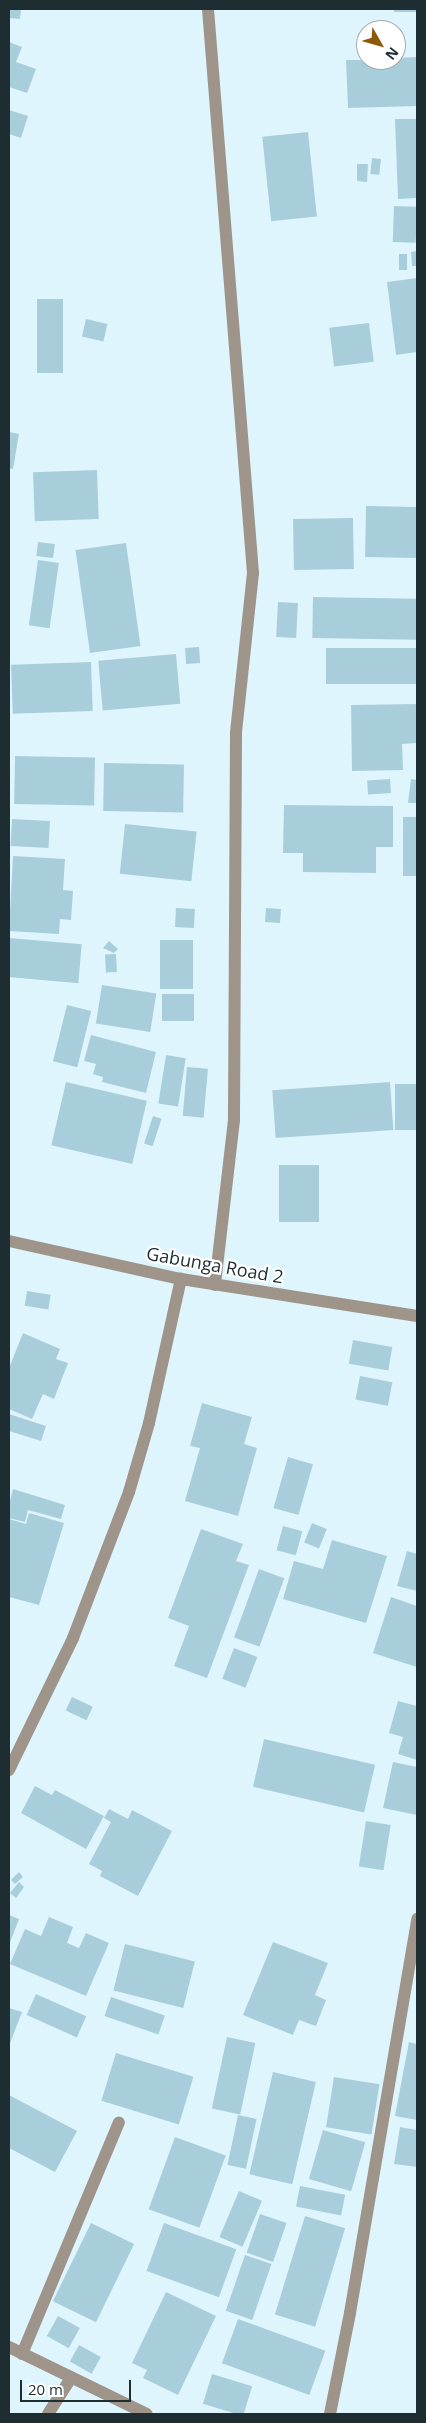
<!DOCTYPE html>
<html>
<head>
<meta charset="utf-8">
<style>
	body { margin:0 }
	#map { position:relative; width:426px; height:2423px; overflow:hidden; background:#dff5fd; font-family:"Open Sans",sans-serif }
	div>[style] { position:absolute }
	.building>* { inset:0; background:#a9cedb; transform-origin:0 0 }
	.minor>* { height:12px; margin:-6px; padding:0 6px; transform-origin:6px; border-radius:6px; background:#9e9489 }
	.tertiary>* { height:12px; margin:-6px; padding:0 6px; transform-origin:6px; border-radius:6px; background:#9e9489 }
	span { translate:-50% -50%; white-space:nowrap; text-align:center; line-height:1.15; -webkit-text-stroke:4.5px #fff; paint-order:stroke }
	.street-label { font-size:18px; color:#1e2d32 }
	.frame { position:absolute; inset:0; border:10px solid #1e2d32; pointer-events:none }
	.north { position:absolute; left:356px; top:20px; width:50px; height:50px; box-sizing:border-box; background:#fff; border:1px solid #a5abad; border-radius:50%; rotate:128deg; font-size:14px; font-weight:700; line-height:20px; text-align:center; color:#1e2d32 }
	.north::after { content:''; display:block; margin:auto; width:18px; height:22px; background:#8e590a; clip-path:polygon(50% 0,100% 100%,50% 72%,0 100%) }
	.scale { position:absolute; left:20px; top:2380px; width:111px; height:22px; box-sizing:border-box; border:2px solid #1e2d32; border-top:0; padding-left:6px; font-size:15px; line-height:18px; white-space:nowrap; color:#1e2d32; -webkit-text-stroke:4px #fff; paint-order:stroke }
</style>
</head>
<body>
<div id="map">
	<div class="building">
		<i style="clip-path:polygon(9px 9px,21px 9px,20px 19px,9px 18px)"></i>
		<i style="left:394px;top:9px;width:23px;height:3px"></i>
		<i style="clip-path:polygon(9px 42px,22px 47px,16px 62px,36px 69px,27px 93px,9px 87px)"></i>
		<i style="clip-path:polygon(417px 57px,417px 106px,348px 108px,346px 60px,396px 60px,396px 58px)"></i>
		<i style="clip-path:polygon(9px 110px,28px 116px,21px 138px,9px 134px)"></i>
		<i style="clip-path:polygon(395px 119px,417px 119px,417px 198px,398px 199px)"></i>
		<i style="left:308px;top:132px;width:85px;height:46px;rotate:84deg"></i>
		<i style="left:372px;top:158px;width:9px;height:16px;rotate:6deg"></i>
		<i style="clip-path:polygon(357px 164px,368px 164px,367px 182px,357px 181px)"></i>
		<i style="left:394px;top:206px;width:23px;height:36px;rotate:2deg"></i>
		<i style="clip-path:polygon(417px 251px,417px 266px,412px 266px,411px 252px)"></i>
		<i style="left:399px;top:254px;width:8px;height:16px"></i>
		<i style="clip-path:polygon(417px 278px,417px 352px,396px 355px,387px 282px)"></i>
		<i style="left:37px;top:299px;width:26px;height:74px"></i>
		<i style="left:86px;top:319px;width:22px;height:18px;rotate:13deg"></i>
		<i style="left:369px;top:323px;width:39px;height:40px;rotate:83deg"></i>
		<i style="clip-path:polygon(9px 432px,19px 434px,13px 469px,9px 468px)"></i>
		<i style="left:97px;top:470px;width:49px;height:64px;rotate:88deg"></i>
		<i style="left:366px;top:506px;width:51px;height:51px;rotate:1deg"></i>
		<i style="left:353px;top:518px;width:51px;height:60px;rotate:89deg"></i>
		<i style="left:38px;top:542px;width:17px;height:14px;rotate:7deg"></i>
		<i style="left:126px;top:543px;width:104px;height:51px;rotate:82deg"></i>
		<i style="left:38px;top:560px;width:21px;height:66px;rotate:8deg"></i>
		<i style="left:313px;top:597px;width:104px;height:41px;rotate:1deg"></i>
		<i style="left:278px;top:602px;width:20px;height:35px;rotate:3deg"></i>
		<i style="left:199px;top:647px;width:16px;height:14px;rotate:86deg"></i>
		<i style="left:417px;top:648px;width:36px;height:91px;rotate:90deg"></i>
		<i style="left:176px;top:654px;width:50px;height:78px;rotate:85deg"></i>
		<i style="left:91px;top:662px;width:49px;height:80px;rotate:88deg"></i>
		<i style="clip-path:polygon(417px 704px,417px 743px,402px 744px,403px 770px,352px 771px,351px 705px)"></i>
		<i style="left:15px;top:756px;width:80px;height:48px;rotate:1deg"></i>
		<i style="left:104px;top:763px;width:80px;height:48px;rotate:1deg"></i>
		<i style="left:390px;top:779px;width:14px;height:23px;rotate:86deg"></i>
		<i style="clip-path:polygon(411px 779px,417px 780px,417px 803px,408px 803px)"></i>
		<i style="clip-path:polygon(284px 805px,393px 806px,393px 847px,376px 847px,376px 873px,303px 872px,303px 853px,283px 853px)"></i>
		<i style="left:403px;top:817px;width:14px;height:59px"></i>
		<i style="left:12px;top:819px;width:38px;height:27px;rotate:3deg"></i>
		<i style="left:125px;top:824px;width:72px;height:50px;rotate:6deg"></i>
		<i style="clip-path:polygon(13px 856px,65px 859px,63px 890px,73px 891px,71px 920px,60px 919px,59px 934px,9px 931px)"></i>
		<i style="left:176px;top:908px;width:19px;height:19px;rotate:3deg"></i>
		<i style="left:266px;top:908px;width:15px;height:14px;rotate:4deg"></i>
		<i style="left:9px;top:938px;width:73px;height:39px;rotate:5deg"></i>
		<i style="left:160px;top:940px;width:33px;height:49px"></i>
		<i style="clip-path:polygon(109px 941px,118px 949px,114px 953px,103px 948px)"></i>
		<i style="left:116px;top:954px;width:18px;height:11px;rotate:87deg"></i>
		<i style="left:102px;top:985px;width:55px;height:39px;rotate:9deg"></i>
		<i style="left:194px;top:994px;width:27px;height:32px;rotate:90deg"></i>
		<i style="left:67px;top:1005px;width:25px;height:58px;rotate:14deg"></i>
		<i style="clip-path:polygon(91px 1035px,156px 1052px,146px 1093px,102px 1082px,103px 1077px,93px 1074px,96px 1064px,84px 1061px)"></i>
		<i style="left:166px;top:1055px;width:20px;height:49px;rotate:9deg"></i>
		<i style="left:187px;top:1067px;width:21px;height:49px;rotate:5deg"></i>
		<i style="left:66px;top:1082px;width:83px;height:65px;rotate:13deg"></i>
		<i style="left:390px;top:1082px;width:48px;height:118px;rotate:86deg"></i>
		<i style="left:417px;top:1084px;width:46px;height:22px;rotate:90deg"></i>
		<i style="left:153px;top:1116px;width:9px;height:29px;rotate:18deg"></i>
		<i style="left:319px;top:1165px;width:57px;height:40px;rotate:90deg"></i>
		<i style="left:27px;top:1291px;width:24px;height:15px;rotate:9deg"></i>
		<i style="clip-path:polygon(23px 1333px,60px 1349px,56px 1359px,68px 1363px,54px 1399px,43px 1394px,32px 1419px,9px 1409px,9px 1368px)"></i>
		<i style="left:353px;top:1340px;width:40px;height:24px;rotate:10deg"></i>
		<i style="left:360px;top:1376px;width:33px;height:24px;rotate:11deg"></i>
		<i style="clip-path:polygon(202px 1403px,252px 1417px,244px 1444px,257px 1448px,238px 1516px,185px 1501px,200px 1448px,190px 1446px)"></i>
		<i style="clip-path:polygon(9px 1414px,46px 1426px,41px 1441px,9px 1431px)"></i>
		<i style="left:288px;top:1457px;width:26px;height:53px;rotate:16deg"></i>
		<i style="clip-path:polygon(13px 1489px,65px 1505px,61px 1519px,28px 1510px,25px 1522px,9px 1518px,9px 1505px)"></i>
		<i style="clip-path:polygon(29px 1513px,64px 1523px,39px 1605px,9px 1597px,9px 1519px,26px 1524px)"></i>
		<i style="left:312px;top:1523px;width:16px;height:21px;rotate:22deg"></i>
		<i style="left:283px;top:1526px;width:20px;height:25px;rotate:15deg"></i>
		<i style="clip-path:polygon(201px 1529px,243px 1544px,236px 1561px,249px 1565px,207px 1678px,174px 1666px,189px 1626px,168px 1618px)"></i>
		<i style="clip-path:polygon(332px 1540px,387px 1556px,366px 1623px,283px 1599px,294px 1561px,323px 1569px)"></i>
		<i style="clip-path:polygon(407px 1551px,417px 1554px,417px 1591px,397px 1586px)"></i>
		<i style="left:259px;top:1569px;width:27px;height:73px;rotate:20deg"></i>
		<i style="clip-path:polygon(391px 1597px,417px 1606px,417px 1667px,373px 1653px)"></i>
		<i style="left:234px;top:1648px;width:25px;height:33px;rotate:21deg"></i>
		<i style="left:72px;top:1697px;width:23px;height:15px;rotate:25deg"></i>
		<i style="clip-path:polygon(398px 1701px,417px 1706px,417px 1760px,398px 1754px,403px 1737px,389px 1733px)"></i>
		<i style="left:264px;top:1739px;width:114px;height:49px;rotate:13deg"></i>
		<i style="clip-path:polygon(393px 1762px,417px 1767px,417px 1815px,383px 1808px)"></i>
		<i style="clip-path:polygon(35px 1786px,52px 1795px,55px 1790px,104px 1816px,86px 1849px,21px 1813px)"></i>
		<i style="clip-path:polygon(109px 1809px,128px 1819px,132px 1810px,172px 1831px,138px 1896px,100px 1876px,102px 1871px,89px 1864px,111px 1822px,104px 1818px)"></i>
		<i style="left:366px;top:1821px;width:25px;height:46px;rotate:9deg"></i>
		<i style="clip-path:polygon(19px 1872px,23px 1877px,15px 1884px,11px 1880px)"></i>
		<i style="clip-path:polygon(19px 1882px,24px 1887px,16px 1898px,10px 1893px)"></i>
		<i style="clip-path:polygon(9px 1915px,19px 1919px,9px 1945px)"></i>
		<i style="clip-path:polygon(49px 1917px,73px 1927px,67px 1943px,79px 1948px,86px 1933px,109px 1943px,86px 1996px,10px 1964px,25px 1929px,41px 1936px)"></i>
		<i style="clip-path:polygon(273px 1942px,328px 1963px,315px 1995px,326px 2000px,316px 2026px,299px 2020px,293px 2035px,243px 2015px)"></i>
		<i style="left:125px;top:1944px;width:72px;height:48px;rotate:14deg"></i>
		<i style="left:36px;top:1994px;width:55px;height:23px;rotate:24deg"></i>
		<i style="left:111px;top:1997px;width:57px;height:20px;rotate:19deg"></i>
		<i style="clip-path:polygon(9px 2008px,22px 2012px,9px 2046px)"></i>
		<i style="left:227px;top:2037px;width:29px;height:73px;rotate:12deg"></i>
		<i style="clip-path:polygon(409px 2042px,417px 2044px,417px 2120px,395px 2116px)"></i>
		<i style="left:116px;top:2053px;width:81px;height:50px;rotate:17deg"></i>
		<i style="left:273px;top:2072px;width:44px;height:105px;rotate:13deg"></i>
		<i style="left:334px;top:2077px;width:46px;height:51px;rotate:9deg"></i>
		<i style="clip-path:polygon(9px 2095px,77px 2131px,55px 2172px,9px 2148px)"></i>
		<i style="left:238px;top:2115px;width:19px;height:51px;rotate:12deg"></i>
		<i style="clip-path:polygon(400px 2127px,417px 2130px,417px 2167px,394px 2164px)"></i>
		<i style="left:323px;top:2130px;width:44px;height:51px;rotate:16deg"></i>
		<i style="left:175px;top:2137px;width:54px;height:77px;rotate:20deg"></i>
		<i style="left:300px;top:2186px;width:46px;height:21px;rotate:11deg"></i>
		<i style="left:239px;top:2191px;width:25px;height:50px;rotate:23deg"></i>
		<i style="left:260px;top:2214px;width:28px;height:41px;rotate:19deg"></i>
		<i style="left:305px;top:2216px;width:42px;height:103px;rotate:17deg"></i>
		<i style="left:91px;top:2223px;width:48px;height:87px;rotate:26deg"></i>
		<i style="left:164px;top:2223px;width:77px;height:51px;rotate:20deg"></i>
		<i style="left:245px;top:2255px;width:28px;height:59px;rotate:19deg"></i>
		<i style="clip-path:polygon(166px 2292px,216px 2316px,178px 2395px,143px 2378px,147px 2370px,132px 2363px)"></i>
		<i style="left:58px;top:2316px;width:25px;height:23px;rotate:29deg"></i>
		<i style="left:238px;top:2319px;width:93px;height:47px;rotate:20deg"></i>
		<i style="left:79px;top:2345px;width:25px;height:19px;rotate:29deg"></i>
		<i style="left:212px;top:2374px;width:42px;height:31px;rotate:17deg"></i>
	</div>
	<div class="minor">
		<i style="left:208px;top:9px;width:566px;rotate:85.44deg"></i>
		<i style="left:253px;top:573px;width:161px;rotate:96.1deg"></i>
		<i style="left:236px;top:733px;width:387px;rotate:90.3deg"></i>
		<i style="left:234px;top:1120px;width:166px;rotate:96.6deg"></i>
		<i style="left:9px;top:1770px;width:147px;rotate:-64.1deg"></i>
		<i style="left:73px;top:1638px;width:156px;rotate:-69deg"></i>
		<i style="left:129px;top:1492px;width:72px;rotate:-73.8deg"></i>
		<i style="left:149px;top:1423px;width:148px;rotate:-77.5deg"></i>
		<i style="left:9px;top:2347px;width:153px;rotate:25.9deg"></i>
		<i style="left:22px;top:2354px;width:251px;rotate:-67.3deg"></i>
		<i style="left:48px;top:2414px;width:43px;rotate:-57.4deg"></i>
		<i style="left:330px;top:2414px;width:103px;rotate:-78.8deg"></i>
		<i style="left:350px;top:2313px;width:400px;rotate:-80.3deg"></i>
	</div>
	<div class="tertiary">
		<i style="left:9px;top:1241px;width:176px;rotate:12.5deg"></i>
		<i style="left:181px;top:1279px;width:239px;rotate:8.9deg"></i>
	</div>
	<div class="street-label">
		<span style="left:215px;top:1265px;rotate:10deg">Gabunga Road 2</span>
	</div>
	<div class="frame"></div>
	<div class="north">N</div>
	<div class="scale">20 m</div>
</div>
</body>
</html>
